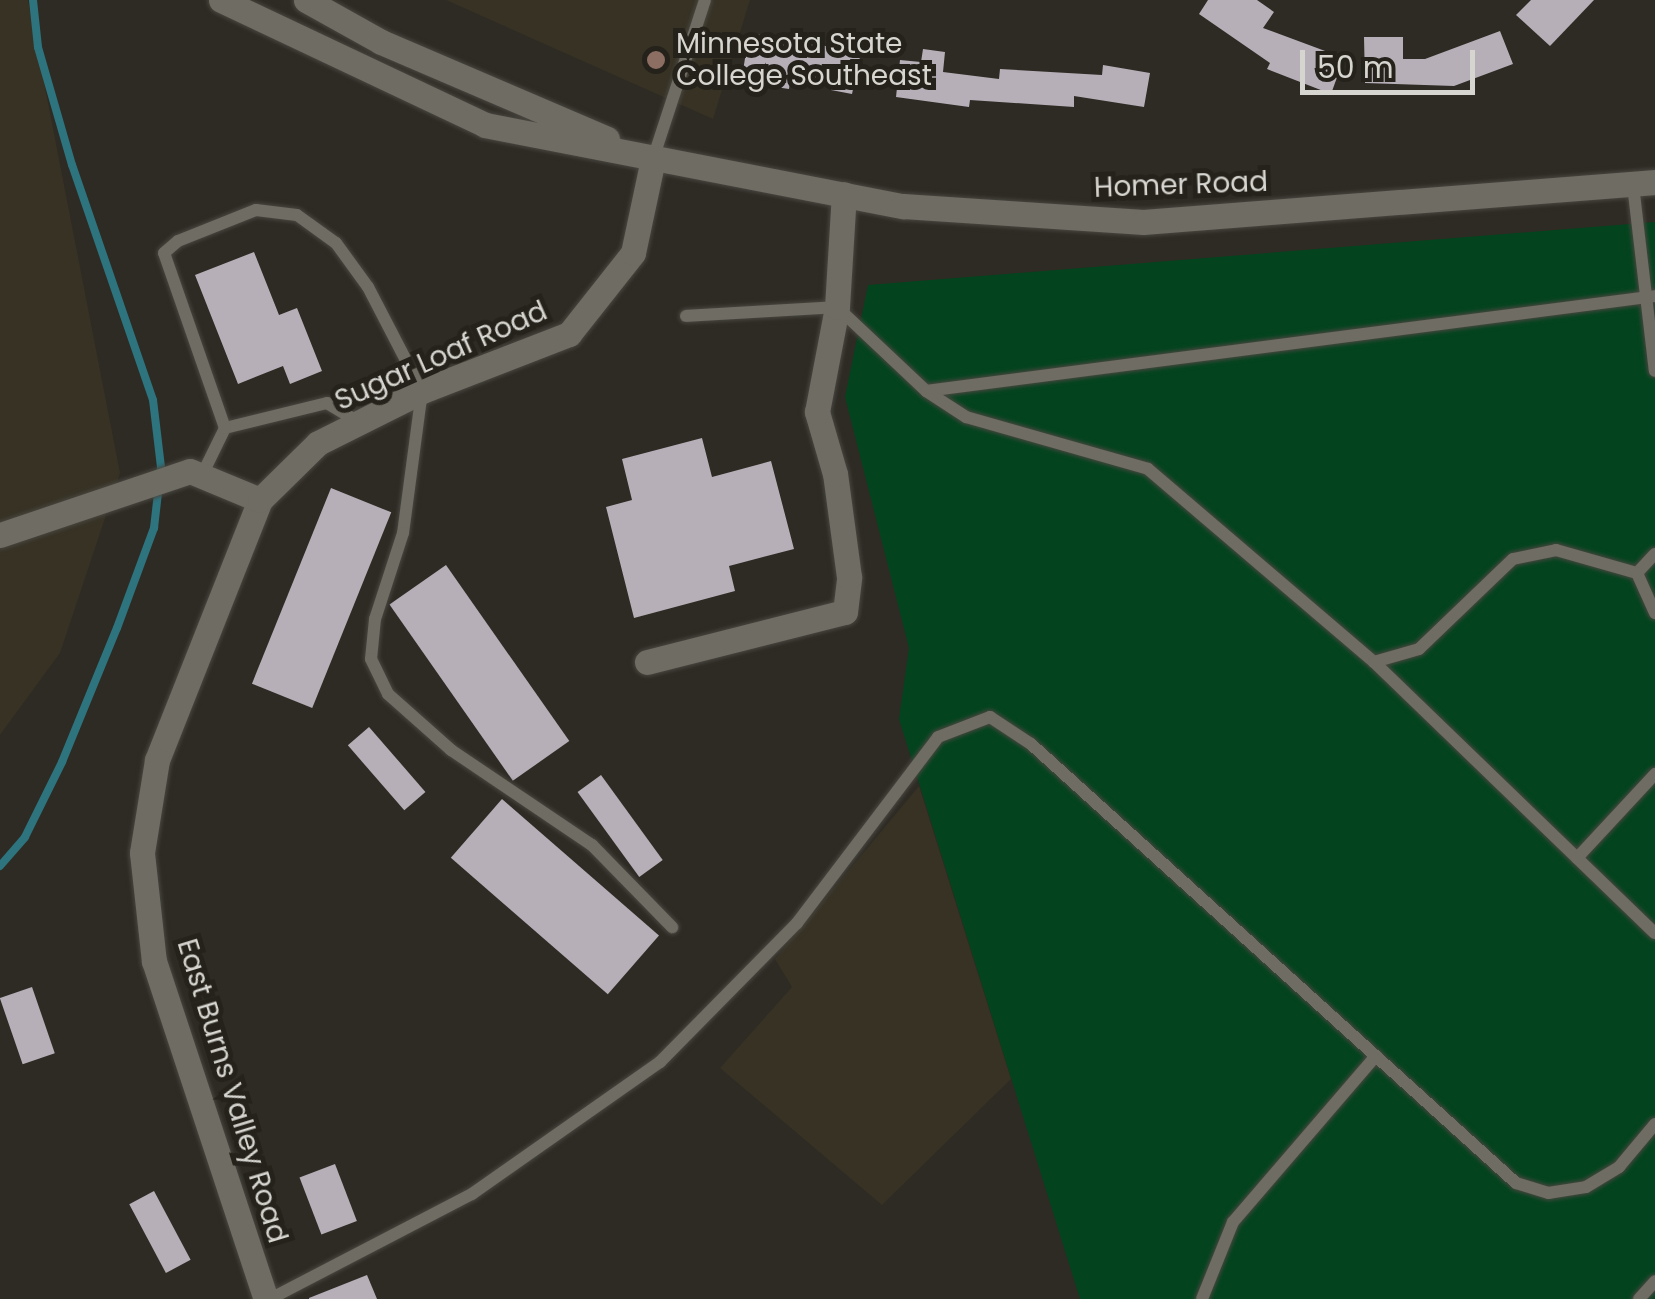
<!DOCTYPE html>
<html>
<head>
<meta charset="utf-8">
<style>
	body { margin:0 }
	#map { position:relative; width:1655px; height:1299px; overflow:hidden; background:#2e2b24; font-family:Poppins,sans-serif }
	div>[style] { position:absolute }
	.built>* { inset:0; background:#373224 }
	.green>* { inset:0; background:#03441e }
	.stream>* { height:8px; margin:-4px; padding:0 4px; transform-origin:4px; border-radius:4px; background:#2d747f }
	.building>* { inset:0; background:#b6afb8; transform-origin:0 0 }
	.roads { filter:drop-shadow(0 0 2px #484640) drop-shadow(0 0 2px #484640) }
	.lane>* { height:12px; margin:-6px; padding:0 6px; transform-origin:6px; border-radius:6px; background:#6f6c63 }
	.street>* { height:25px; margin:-12.5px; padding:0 12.5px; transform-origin:12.5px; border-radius:12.5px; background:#6f6c63 }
	.secondary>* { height:25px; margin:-12.5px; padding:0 12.5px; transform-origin:12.5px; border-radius:12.5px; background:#6f6c63 }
	.dots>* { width:28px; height:28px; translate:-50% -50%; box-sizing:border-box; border:5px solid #24221a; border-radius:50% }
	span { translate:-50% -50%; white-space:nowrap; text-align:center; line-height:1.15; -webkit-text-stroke:10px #24221a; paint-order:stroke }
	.poi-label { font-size:28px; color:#d7d5d0 }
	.left { translate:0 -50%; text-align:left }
	.street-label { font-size:28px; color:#d7d5d0 }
	.scale { position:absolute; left:1300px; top:50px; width:175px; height:45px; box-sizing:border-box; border:5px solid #d7d5d0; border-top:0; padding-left:12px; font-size:30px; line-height:35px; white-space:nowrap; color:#d7d5d0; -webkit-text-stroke:8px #24221a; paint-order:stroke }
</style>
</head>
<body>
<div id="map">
	<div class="built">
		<i style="clip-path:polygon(0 0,28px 0,120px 473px,60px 653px,0 735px)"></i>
		<i style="clip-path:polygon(446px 0,750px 0,713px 119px)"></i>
		<i style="clip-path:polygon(919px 786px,1011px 1079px,882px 1205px,720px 1068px,792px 987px,775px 959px)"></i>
	</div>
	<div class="green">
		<i style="clip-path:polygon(1655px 222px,1655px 1299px,1080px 1299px,899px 719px,909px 648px,845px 397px,868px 285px)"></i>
	</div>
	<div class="stream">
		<i style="left:0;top:866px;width:38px;rotate:-49deg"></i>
		<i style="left:25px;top:837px;width:84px;rotate:-63.7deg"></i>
		<i style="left:62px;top:762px;width:145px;rotate:-67.7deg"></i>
		<i style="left:117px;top:628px;width:107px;rotate:-69.7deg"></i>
		<i style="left:154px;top:528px;width:61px;rotate:-83.5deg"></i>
		<i style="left:161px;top:467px;width:67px;rotate:-96.8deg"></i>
		<i style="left:153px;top:400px;width:249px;rotate:-109deg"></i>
		<i style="left:72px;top:165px;width:123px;rotate:-106.1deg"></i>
		<i style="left:38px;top:47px;width:47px;rotate:-96.1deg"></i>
	</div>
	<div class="building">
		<i style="clip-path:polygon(1208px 0,1257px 0,1274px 12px,1263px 28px,1344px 58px,1331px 94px,1267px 69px,1270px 63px,1199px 14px)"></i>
		<i style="clip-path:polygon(1531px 0,1594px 0,1550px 46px,1516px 15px)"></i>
		<i style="clip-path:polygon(1500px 31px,1513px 64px,1454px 86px,1365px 83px,1364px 37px,1403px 37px,1403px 59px,1425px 59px)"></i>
		<i style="clip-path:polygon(749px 33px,861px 52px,852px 94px,831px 90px,833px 82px,791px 73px,789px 89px,762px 85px,763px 74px,743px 71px)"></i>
		<i style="clip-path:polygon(923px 49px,945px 52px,943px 72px,999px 79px,1000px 69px,1102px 75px,1103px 65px,1150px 73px,1144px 107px,1074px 96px,1074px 107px,970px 100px,969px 107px,896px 97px,900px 60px,921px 62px)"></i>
		<i style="clip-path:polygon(254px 252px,279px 315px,297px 308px,322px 371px,290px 384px,283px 366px,238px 384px,195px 275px)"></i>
		<i style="clip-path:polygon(702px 438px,712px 477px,771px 461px,794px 549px,729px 566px,735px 591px,634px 618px,606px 507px,632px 500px,622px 459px)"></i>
		<i style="left:331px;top:488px;width:65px;height:211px;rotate:22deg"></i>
		<i style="left:446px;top:565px;width:215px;height:69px;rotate:55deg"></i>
		<i style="left:369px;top:727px;width:86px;height:28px;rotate:49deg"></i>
		<i style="left:601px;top:775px;width:105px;height:29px;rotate:54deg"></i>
		<i style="left:502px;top:799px;width:208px;height:78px;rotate:41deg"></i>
		<i style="left:32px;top:987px;width:70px;height:34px;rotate:71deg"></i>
		<i style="left:335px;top:1164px;width:61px;height:38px;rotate:69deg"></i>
		<i style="left:154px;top:1191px;width:78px;height:28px;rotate:62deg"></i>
		<i style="clip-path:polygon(367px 1275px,377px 1299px,309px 1299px,309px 1298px)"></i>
	</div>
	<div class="roads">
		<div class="lane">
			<i style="left:653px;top:159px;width:167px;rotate:-71.9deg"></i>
			<i style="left:1633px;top:185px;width:187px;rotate:83.3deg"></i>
			<i style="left:686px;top:316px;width:151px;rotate:-3.4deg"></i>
			<i style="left:837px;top:307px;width:122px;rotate:43.3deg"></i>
			<i style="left:926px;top:391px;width:735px;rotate:-7.42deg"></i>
			<i style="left:926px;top:391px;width:48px;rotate:33deg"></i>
			<i style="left:966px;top:417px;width:189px;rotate:15.9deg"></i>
			<i style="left:1148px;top:469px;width:297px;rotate:40.5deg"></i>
			<i style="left:1374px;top:662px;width:390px;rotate:44deg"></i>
			<i style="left:225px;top:428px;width:105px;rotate:-13.8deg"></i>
			<i style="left:327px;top:403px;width:39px;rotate:31deg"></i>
			<i style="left:202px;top:475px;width:52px;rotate:-63.9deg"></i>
			<i style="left:225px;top:428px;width:185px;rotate:-109.2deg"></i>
			<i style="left:164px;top:253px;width:18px;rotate:-41deg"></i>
			<i style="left:178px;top:241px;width:84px;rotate:-21.7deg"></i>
			<i style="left:256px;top:210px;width:41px;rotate:7deg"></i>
			<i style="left:297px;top:215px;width:48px;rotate:35.7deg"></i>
			<i style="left:336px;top:243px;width:54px;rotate:54deg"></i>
			<i style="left:368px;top:287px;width:117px;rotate:62.6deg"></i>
			<i style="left:422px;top:391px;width:143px;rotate:97.6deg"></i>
			<i style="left:403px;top:533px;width:90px;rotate:108deg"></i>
			<i style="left:375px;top:619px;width:40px;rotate:95.7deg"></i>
			<i style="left:371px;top:659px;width:39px;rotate:64deg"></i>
			<i style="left:388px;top:694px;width:84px;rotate:41.6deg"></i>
			<i style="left:451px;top:750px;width:170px;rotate:34deg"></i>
			<i style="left:592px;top:845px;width:115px;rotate:45.7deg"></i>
			<i style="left:1637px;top:573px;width:26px;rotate:-47deg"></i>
			<i style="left:1374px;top:662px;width:47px;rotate:-16.1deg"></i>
			<i style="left:1419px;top:649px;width:130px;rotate:-43.8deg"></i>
			<i style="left:1513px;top:559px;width:44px;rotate:-11.8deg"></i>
			<i style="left:1556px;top:550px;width:84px;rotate:15.9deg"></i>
			<i style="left:1637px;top:573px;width:44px;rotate:65.8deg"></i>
			<i style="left:1577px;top:858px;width:115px;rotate:-47.1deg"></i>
			<i style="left:270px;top:1299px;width:228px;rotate:-27.5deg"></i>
			<i style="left:472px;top:1194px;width:230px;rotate:-35.1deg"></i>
			<i style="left:660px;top:1062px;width:195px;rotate:-45.4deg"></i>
			<i style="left:797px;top:923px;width:233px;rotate:-52.8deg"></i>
			<i style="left:938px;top:737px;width:56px;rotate:-21deg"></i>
			<i style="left:990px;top:717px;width:49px;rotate:33.4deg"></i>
			<i style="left:1031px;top:744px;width:654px;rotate:42.15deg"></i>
			<i style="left:1516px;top:1183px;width:34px;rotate:17deg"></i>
			<i style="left:1548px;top:1193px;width:38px;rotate:-9deg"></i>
			<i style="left:1586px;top:1187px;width:39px;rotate:-31deg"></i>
			<i style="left:1619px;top:1167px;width:56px;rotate:-50.1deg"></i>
			<i style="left:1202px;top:1299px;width:83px;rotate:-68.1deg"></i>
			<i style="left:1233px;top:1222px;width:219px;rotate:-49.3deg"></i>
			<i style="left:1639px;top:1299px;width:24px;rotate:-48deg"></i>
		</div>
		<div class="street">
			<i style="left:260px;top:500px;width:280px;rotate:111.6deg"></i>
			<i style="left:157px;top:760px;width:94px;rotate:99.2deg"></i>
			<i style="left:142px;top:853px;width:109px;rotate:83.7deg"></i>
			<i style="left:154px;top:961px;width:356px;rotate:71.7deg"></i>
			<i style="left:0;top:535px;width:200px;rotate:-18.6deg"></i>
			<i style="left:190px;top:471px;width:76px;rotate:22.5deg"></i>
			<i style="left:260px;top:500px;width:81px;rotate:-44.5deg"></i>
			<i style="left:318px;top:443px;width:116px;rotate:-26.6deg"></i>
			<i style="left:422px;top:391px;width:158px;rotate:-21.2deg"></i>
			<i style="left:569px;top:334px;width:103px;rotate:-51.7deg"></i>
			<i style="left:633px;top:253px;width:96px;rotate:-78deg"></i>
			<i style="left:647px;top:662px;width:204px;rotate:-14.2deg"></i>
			<i style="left:845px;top:612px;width:35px;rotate:-83deg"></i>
			<i style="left:849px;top:577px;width:104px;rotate:-97.7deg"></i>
			<i style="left:835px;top:474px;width:65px;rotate:-106.2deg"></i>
			<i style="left:817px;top:412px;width:107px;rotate:-79.2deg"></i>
			<i style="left:837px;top:307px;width:113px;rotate:-86.5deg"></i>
		</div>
		<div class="secondary">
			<i style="left:221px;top:0;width:292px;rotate:25.3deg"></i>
			<i style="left:485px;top:125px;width:426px;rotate:11deg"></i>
			<i style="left:903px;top:206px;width:241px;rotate:3.8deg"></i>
			<i style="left:1143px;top:222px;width:514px;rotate:-4.47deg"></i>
			<i style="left:306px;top:0;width:86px;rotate:29.2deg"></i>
			<i style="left:381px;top:42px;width:246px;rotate:23.2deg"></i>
		</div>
	</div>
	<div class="dots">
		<i style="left:656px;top:60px;background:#8d6e63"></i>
	</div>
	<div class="poi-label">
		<span class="left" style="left:676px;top:60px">Minnesota State<br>College Southeast</span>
	</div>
	<div class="street-label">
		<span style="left:1181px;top:185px;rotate:-2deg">Homer Road</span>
		<span style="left:441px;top:356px;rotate:-24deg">Sugar Loaf Road</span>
		<span style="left:232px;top:1091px;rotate:73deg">East Burns Valley Road</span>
	</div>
	<div class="scale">50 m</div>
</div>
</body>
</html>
